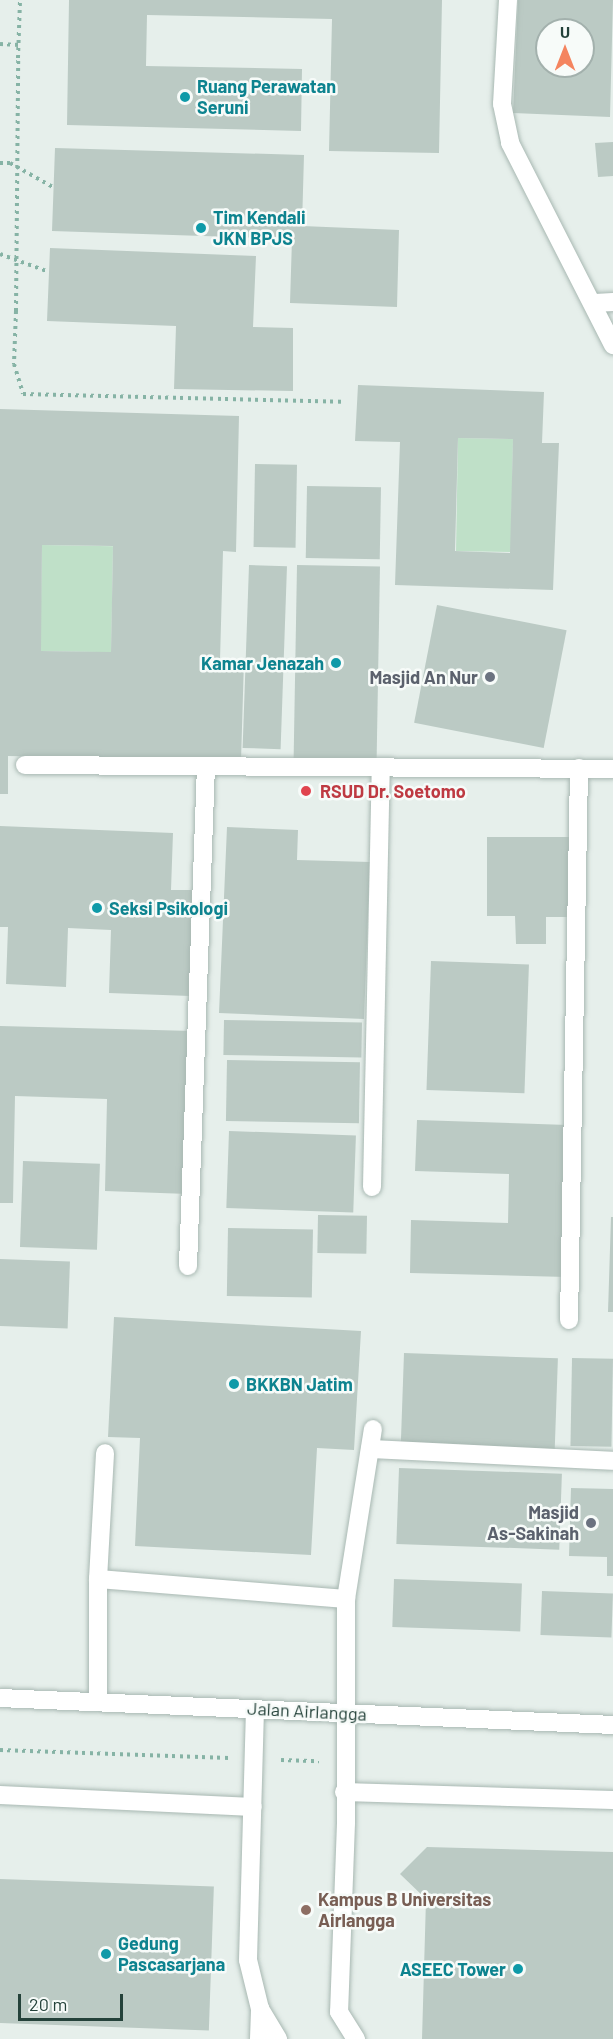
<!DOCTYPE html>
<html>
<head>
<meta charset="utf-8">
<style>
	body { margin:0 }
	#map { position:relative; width:613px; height:2039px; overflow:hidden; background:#e6efeb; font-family:Barlow,sans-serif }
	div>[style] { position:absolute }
	.green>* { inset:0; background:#bfe0c8; transform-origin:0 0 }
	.building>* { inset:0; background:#bbcac4; transform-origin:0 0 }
	.path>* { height:4px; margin-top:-2px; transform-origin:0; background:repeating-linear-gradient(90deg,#86b3a5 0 3px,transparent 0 7.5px) }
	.roads { filter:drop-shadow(0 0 2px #a8b8b2) drop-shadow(0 0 2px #a8b8b2) }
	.lane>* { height:18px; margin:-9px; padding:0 9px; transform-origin:9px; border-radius:9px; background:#fff }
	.street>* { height:18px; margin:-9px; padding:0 9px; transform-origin:9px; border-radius:9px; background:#fff }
	.secondary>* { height:18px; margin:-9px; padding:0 9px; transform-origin:9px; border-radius:9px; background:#fff }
	.path-bridge>* { height:4px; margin-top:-2px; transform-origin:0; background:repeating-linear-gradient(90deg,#86b3a5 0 3px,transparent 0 7.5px) }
	.dots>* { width:16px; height:16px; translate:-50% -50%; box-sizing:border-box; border:3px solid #f7fbf9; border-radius:50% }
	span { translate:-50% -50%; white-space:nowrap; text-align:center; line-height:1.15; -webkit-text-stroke:5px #f7fbf9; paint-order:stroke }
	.culture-label { font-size:18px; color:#0d838f; font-weight:700 }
	.left { translate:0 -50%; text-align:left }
	.right { translate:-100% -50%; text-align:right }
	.worship-label { font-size:18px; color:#5b616d; font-weight:700 }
	.health-label { font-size:18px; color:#be3a42; font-weight:700 }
	.street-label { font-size:18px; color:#24423a }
	.education-label { font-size:18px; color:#785e54; font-weight:700 }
	.north { position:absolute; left:535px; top:18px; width:60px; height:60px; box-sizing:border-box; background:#f7fbf9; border:2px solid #a3b1ad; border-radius:50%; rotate:0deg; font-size:16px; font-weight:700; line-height:24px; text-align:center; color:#24423a }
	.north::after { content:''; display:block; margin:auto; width:21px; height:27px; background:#f4845f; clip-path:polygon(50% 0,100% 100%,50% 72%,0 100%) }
	.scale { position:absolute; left:18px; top:1994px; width:105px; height:27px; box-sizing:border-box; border:3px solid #24423a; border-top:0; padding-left:8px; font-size:18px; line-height:21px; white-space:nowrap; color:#24423a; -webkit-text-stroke:4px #f7fbf9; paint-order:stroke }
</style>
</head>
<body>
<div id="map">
	<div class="green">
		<i style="left:458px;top:438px;width:55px;height:113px;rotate:1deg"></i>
		<i style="left:42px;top:545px;width:71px;height:106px;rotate:1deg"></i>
	</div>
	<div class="building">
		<i style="clip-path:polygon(69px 0,442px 0,439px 153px,329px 151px,332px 19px,147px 15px,146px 66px,302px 69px,301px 131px,67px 125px)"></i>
		<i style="clip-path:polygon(evenodd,518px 0,613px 0,610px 117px,513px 113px,518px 0,547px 30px,583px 30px,583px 66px,547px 66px,547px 30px)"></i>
		<i style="clip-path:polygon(613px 142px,613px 176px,598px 177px,595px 143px)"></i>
		<i style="clip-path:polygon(55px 148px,304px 155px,302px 226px,399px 230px,397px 307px,290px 303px,292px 239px,52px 231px)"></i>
		<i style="clip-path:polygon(50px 248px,256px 256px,253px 327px,293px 328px,293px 391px,174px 389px,176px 326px,47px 321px)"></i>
		<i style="clip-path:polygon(evenodd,358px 385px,544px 392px,542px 443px,559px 443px,553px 590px,395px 585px,400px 442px,355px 441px,358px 385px,458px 438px,513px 439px,510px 553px,455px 551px,458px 438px)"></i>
		<i style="clip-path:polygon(evenodd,0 409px,239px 416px,236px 552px,223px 551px,220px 660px,244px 660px,241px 761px,8px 756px,8px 794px,0 794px,0 409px,42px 545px,113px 546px,111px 652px,41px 651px,42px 545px)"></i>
		<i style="left:255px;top:464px;width:42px;height:83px;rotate:1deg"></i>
		<i style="left:307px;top:486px;width:74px;height:72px;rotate:1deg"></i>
		<i style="left:249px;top:565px;width:38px;height:183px;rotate:2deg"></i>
		<i style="left:297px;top:565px;width:83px;height:194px;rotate:1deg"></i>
		<i style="left:437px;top:605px;width:132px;height:120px;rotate:11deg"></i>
		<i style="clip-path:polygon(0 826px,173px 833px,171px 890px,194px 890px,190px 996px,109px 993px,111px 930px,68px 928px,66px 987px,6px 984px,8px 927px,0 927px)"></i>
		<i style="clip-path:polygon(227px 827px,298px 830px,297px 860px,370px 862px,364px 1019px,219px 1013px)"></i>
		<i style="clip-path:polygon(487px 837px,570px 837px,571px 917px,546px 917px,546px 944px,516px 944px,515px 916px,487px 916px)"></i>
		<i style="left:431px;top:961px;width:98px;height:129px;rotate:2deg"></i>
		<i style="left:224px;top:1020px;width:138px;height:35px;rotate:1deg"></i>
		<i style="clip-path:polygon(0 1026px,193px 1031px,188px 1194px,105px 1191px,107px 1099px,15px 1096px,13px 1203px,0 1203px)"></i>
		<i style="left:227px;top:1060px;width:133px;height:61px;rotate:1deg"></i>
		<i style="clip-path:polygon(417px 1120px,568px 1125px,567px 1277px,410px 1273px,411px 1220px,508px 1223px,509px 1174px,415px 1171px)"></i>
		<i style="left:229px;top:1131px;width:127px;height:77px;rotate:2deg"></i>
		<i style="left:23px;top:1161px;width:77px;height:86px;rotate:2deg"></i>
		<i style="left:318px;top:1215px;width:49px;height:38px;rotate:1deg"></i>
		<i style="clip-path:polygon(611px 1217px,613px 1217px,613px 1312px,608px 1312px)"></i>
		<i style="left:228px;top:1228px;width:85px;height:68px;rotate:1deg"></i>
		<i style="left:0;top:1259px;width:70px;height:67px;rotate:2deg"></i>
		<i style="clip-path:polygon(114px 1317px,361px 1331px,354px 1450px,317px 1448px,311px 1555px,135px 1546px,140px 1438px,108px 1437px)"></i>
		<i style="left:404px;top:1353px;width:154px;height:91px;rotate:2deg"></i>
		<i style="left:572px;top:1358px;width:41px;height:88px;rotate:1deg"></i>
		<i style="left:399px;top:1468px;width:163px;height:76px;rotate:2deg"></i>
		<i style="clip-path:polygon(571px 1488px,613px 1489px,613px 1576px,607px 1576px,607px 1557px,569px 1556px)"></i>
		<i style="left:394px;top:1579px;width:128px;height:48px;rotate:2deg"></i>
		<i style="left:542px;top:1591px;width:71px;height:44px;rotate:2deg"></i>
		<i style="clip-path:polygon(427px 1847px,613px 1852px,613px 2039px,422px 2039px,426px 1899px,400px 1874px)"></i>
		<i style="left:0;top:1879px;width:214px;height:144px;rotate:2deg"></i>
	</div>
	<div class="path">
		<i style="left:0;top:44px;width:19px;rotate:3deg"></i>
		<i style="left:18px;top:58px;width:58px;rotate:-88deg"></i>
		<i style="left:0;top:163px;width:10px"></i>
		<i style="left:10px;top:163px;width:49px;rotate:29.2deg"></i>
		<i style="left:0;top:254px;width:52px;rotate:20.2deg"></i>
		<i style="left:16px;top:311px;width:53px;rotate:92.2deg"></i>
		<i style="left:14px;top:364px;width:31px;rotate:73deg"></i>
		<i style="left:23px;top:394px;width:319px;rotate:1.4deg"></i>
		<i style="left:0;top:1750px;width:229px;rotate:2deg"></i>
		<i style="left:281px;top:1760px;width:38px;rotate:2deg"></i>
	</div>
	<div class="roads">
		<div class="lane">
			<i style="left:508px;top:0;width:104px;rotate:93.3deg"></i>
			<i style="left:502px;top:104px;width:40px;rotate:78deg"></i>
			<i style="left:510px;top:143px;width:227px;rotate:63deg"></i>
			<i style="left:25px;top:765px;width:588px;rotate:0.39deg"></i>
			<i style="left:372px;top:1187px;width:420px;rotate:-88.8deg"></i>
			<i style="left:188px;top:1266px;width:500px;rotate:-87.94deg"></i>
			<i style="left:569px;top:1320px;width:552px;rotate:-88.96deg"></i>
			<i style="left:370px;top:1449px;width:243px;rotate:2.8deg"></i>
			<i style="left:98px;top:1579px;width:126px;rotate:-86.8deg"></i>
			<i style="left:346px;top:1599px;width:224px;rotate:90deg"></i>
			<i style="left:346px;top:1823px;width:189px;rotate:92.1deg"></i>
			<i style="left:339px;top:2012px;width:32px;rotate:58deg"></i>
			<i style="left:98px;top:1702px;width:123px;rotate:-90deg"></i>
			<i style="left:98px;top:1579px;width:249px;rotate:4.6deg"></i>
			<i style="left:346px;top:1599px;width:172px;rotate:-81deg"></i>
			<i style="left:255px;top:1709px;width:251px;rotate:91.6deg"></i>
			<i style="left:248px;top:1960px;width:50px;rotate:76.2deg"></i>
			<i style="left:260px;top:2009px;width:35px;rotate:59deg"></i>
			<i style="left:344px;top:1792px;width:269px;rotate:1.7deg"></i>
			<i style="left:0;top:1795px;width:253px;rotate:2.7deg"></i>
			<i style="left:259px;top:2039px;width:31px;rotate:-88deg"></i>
		</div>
		<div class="street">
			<i style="left:595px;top:303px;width:18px;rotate:-3deg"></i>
		</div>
		<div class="secondary">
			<i style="left:0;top:1698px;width:614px;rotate:2.52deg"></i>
		</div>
	</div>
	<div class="path-bridge">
		<i style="left:16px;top:311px;width:253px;rotate:-89.5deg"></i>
	</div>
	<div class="dots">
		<i style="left:185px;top:97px;background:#0f9aa8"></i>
		<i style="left:201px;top:228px;background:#0f9aa8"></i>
		<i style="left:336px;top:663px;background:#0f9aa8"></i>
		<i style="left:490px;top:677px;background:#6b7280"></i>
		<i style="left:306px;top:791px;background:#e0444e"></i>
		<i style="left:97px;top:908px;background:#0f9aa8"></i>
		<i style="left:234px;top:1384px;background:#0f9aa8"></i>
		<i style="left:591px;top:1523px;background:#6b7280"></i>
		<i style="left:306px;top:1910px;background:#8d6e63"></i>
		<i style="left:106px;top:1954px;background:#0f9aa8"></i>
		<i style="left:518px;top:1969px;background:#0f9aa8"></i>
	</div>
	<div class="culture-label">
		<span class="left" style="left:197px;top:97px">Ruang Perawatan<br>Seruni</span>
		<span class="left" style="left:213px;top:228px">Tim Kendali<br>JKN BPJS</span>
		<span class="right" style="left:324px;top:663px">Kamar Jenazah</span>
		<span class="left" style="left:109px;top:908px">Seksi Psikologi</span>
		<span class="left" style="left:246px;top:1384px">BKKBN Jatim</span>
		<span class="left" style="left:118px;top:1954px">Gedung<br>Pascasarjana</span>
		<span class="right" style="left:506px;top:1969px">ASEEC Tower</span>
	</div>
	<div class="worship-label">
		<span class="right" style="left:478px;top:677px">Masjid An Nur</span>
		<span class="right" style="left:579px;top:1523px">Masjid<br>As-Sakinah</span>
	</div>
	<div class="health-label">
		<span class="left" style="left:320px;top:791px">RSUD Dr. Soetomo</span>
	</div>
	<div class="street-label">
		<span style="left:307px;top:1711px;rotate:3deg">Jalan Airlangga</span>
	</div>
	<div class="education-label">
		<span class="left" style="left:318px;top:1910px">Kampus B Universitas<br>Airlangga</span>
	</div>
	<div class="north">U</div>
	<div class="scale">20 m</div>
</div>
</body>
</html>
